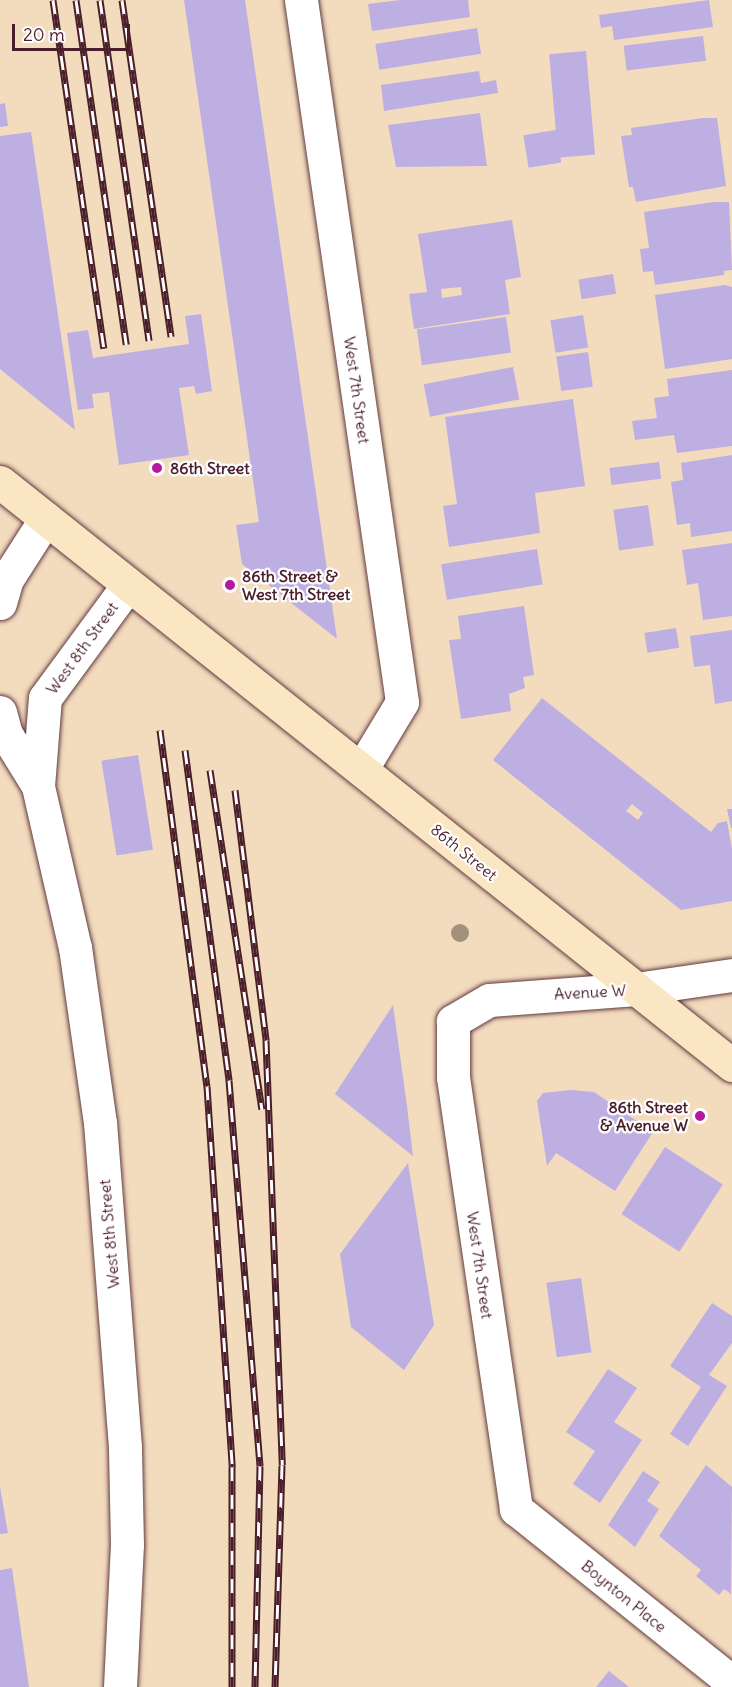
<!DOCTYPE html>
<html>
<head>
<meta charset="utf-8">
<style>
	body { margin:0 }
	#map { position:relative; width:732px; height:1687px; overflow:hidden; background:#f3dbbd; font-family:Delius,sans-serif }
	div>[style] { position:absolute }
	.building>* { inset:0; background:#beafe3; transform-origin:0 0 }
	.roads { filter:drop-shadow(0 0 2px #633b41) drop-shadow(0 0 2px #633b41) }
	.minor>* { height:33px; margin:-16.5px; padding:0 16.5px; transform-origin:16.5px; border-radius:16.5px; background:#fff }
	.secondary>* { height:33px; margin:-16.5px; padding:0 16.5px; transform-origin:16.5px; border-radius:16.5px; background:#fbe6c3 }
	.rail>* { height:7px; margin-top:-3.5px; transform-origin:0; background:repeating-linear-gradient(90deg,#fff 0 14px,#4a1f2b 0 28px); box-sizing:border-box; border-block:2px solid #4a1f2b }
	.trees>* { width:18px; height:18px; margin:-9px; border-radius:50%; background:#a2927d }
	.dots>* { width:16px; height:16px; translate:-50% -50%; box-sizing:border-box; border:3px solid #fff; border-radius:50% }
	span { translate:-50% -50%; white-space:nowrap; text-align:center; line-height:1.15; -webkit-text-stroke:4.5px #fff; paint-order:stroke }
	.street-label { font-size:16px; color:#4a1f2b }
	.poi-label { font-size:16px; color:#4a1f2b; font-weight:700 }
	.left { translate:0 -50%; text-align:left }
	.right { translate:-100% -50%; text-align:right }
	.scale { position:absolute; left:12px; top:24px; width:118px; height:27px; box-sizing:border-box; border:3px solid #4a1f2b; border-top:0; padding-left:8px; font-size:18px; line-height:21px; white-space:nowrap; color:#4a1f2b; -webkit-text-stroke:4px #fff; paint-order:stroke }
</style>
</head>
<body>
<div id="map">
	<div class="building">
		<i style="clip-path:polygon(184px 0,245px 0,337px 639px,242px 564px,236px 525px,259px 522px)"></i>
		<i style="clip-path:polygon(400px 0,468px 0,470px 17px,372px 31px,368px 4px)"></i>
		<i style="clip-path:polygon(709px 0,713px 27px,614px 40px,612px 26px,601px 28px,599px 15px)"></i>
		<i style="left:477px;top:28px;width:26px;height:103px;rotate:81deg"></i>
		<i style="left:703px;top:36px;width:25px;height:80px;rotate:83deg"></i>
		<i style="left:586px;top:51px;width:104px;height:37px;rotate:85deg"></i>
		<i style="clip-path:polygon(479px 71px,481px 83px,496px 80px,498px 93px,384px 111px,381px 85px)"></i>
		<i style="clip-path:polygon(5px 103px,8px 126px,0 127px,0 104px)"></i>
		<i style="clip-path:polygon(480px 113px,487px 166px,396px 167px,388px 125px)"></i>
		<i style="clip-path:polygon(703px 118px,717px 118px,726px 186px,636px 202px,633px 187px,629px 187px,621px 136px,632px 135px,631px 128px)"></i>
		<i style="left:556px;top:130px;width:33px;height:33px;rotate:81deg"></i>
		<i style="clip-path:polygon(31px 132px,75px 430px,0 369px,0 136px)"></i>
		<i style="clip-path:polygon(714px 202px,729px 202px,732px 270px,724px 271px,724px 275px,655px 285px,653px 271px,643px 272px,640px 249px,649px 248px,644px 212px)"></i>
		<i style="clip-path:polygon(evenodd,512px 220px,521px 277px,505px 280px,510px 314px,414px 329px,409px 294px,427px 292px,418px 234px,512px 220px,461px 287px,462px 295px,442px 298px,441px 289px,461px 287px)"></i>
		<i style="left:613px;top:274px;width:20px;height:35px;rotate:81deg"></i>
		<i style="clip-path:polygon(725px 285px,732px 287px,732px 359px,665px 369px,655px 295px)"></i>
		<i style="clip-path:polygon(201px 314px,212px 391px,196px 394px,194px 386px,179px 388px,189px 455px,119px 465px,109px 392px,92px 394px,94px 408px,78px 410px,67px 333px,88px 330px,93px 358px,99px 357px,189px 344px,185px 316px)"></i>
		<i style="left:583px;top:315px;width:33px;height:33px;rotate:81deg"></i>
		<i style="left:506px;top:317px;width:36px;height:90px;rotate:82deg"></i>
		<i style="left:588px;top:352px;width:35px;height:32px;rotate:82deg"></i>
		<i style="left:513px;top:367px;width:33px;height:91px;rotate:79deg"></i>
		<i style="clip-path:polygon(732px 370px,732px 446px,677px 453px,674px 435px,635px 440px,632px 421px,657px 418px,654px 398px,669px 396px,667px 379px)"></i>
		<i style="clip-path:polygon(573px 399px,585px 486px,535px 493px,540px 533px,449px 547px,443px 506px,457px 504px,445px 417px)"></i>
		<i style="clip-path:polygon(732px 455px,732px 531px,691px 537px,690px 523px,677px 525px,671px 482px,683px 480px,681px 463px)"></i>
		<i style="left:659px;top:462px;width:17px;height:50px;rotate:83deg"></i>
		<i style="left:648px;top:505px;width:41px;height:35px;rotate:82deg"></i>
		<i style="clip-path:polygon(732px 543px,732px 616px,703px 620px,698px 583px,687px 585px,682px 550px)"></i>
		<i style="left:537px;top:549px;width:36px;height:97px;rotate:81deg"></i>
		<i style="clip-path:polygon(524px 606px,534px 675px,523px 677px,525px 688px,509px 694px,511px 711px,461px 719px,449px 640px,461px 639px,458px 616px)"></i>
		<i style="left:676px;top:628px;width:20px;height:32px;rotate:81deg"></i>
		<i style="clip-path:polygon(732px 630px,732px 701px,715px 704px,710px 665px,694px 667px,690px 636px)"></i>
		<i style="clip-path:polygon(evenodd,542px 698px,711px 832px,718px 823px,727px 821px,732px 849px,732px 901px,681px 910px,493px 760px,542px 698px,632px 804px,643px 813px,638px 820px,626px 811px,632px 804px)"></i>
		<i style="left:138px;top:755px;width:96px;height:37px;rotate:81deg"></i>
		<i style="clip-path:polygon(727px 809px,732px 809px,732px 828px,731px 828px)"></i>
		<i style="clip-path:polygon(393px 1005px,407px 1106px,413px 1156px,335px 1094px)"></i>
		<i style="clip-path:polygon(571px 1090px,594px 1092px,653px 1132px,615px 1191px,556px 1153px,547px 1166px,537px 1101px,543px 1093px)"></i>
		<i style="left:665px;top:1147px;width:69px;height:80px;rotate:33deg"></i>
		<i style="clip-path:polygon(408px 1163px,434px 1325px,404px 1370px,351px 1327px,340px 1254px)"></i>
		<i style="left:581px;top:1278px;width:75px;height:35px;rotate:82deg"></i>
		<i style="clip-path:polygon(712px 1303px,732px 1316px,732px 1343px,709px 1375px,727px 1386px,688px 1446px,670px 1434px,701px 1387px,670px 1366px)"></i>
		<i style="clip-path:polygon(608px 1369px,637px 1388px,614px 1422px,642px 1440px,600px 1503px,573px 1484px,595px 1451px,566px 1432px)"></i>
		<i style="clip-path:polygon(706px 1465px,732px 1487px,731px 1594px,724px 1589px,719px 1595px,696px 1576px,701px 1570px,659px 1536px)"></i>
		<i style="clip-path:polygon(643px 1471px,660px 1482px,647px 1501px,659px 1509px,635px 1547px,608px 1525px)"></i>
		<i style="clip-path:polygon(0 1487px,8px 1533px,0 1534px)"></i>
		<i style="clip-path:polygon(12px 1568px,29px 1687px,0 1687px,0 1570px)"></i>
		<i style="clip-path:polygon(609px 1671px,629px 1687px,596px 1687px)"></i>
	</div>
	<div class="roads">
		<div class="minor">
			<i style="left:301px;top:0;width:709px;rotate:81.81deg"></i>
			<i style="left:402px;top:702px;width:79px;rotate:121.1deg"></i>
			<i style="left:0;top:603px;width:25px;rotate:-74deg"></i>
			<i style="left:7px;top:579px;width:72px;rotate:-57.4deg"></i>
			<i style="left:0;top:712px;width:23px;rotate:75deg"></i>
			<i style="left:6px;top:734px;width:61px;rotate:58.4deg"></i>
			<i style="left:732px;top:975px;width:97px;rotate:171.7deg"></i>
			<i style="left:636px;top:989px;width:147px;rotate:175.7deg"></i>
			<i style="left:489px;top:1000px;width:42px;rotate:149.7deg"></i>
			<i style="left:453px;top:1021px;width:56px;rotate:90deg"></i>
			<i style="left:453px;top:1077px;width:437px;rotate:81.7deg"></i>
			<i style="left:516px;top:1509px;width:277px;rotate:38.7deg"></i>
			<i style="left:120px;top:1687px;width:142px;rotate:-87.2deg"></i>
			<i style="left:127px;top:1545px;width:98px;rotate:-91.2deg"></i>
			<i style="left:125px;top:1447px;width:325px;rotate:-94.4deg"></i>
			<i style="left:100px;top:1123px;width:177px;rotate:-98.1deg"></i>
			<i style="left:75px;top:948px;width:166px;rotate:-102.9deg"></i>
			<i style="left:38px;top:786px;width:88px;rotate:-85.5deg"></i>
			<i style="left:45px;top:698px;width:140px;rotate:-53.7deg"></i>
		</div>
		<div class="secondary">
			<i style="left:0;top:482px;width:936px;rotate:38.54deg"></i>
		</div>
	</div>
	<div class="rail">
		<i style="left:53px;top:0;width:352px;rotate:81.7deg"></i>
		<i style="left:76px;top:0;width:348px;rotate:81.7deg"></i>
		<i style="left:100px;top:0;width:344px;rotate:81.8deg"></i>
		<i style="left:122px;top:0;width:340px;rotate:81.7deg"></i>
		<i style="left:160px;top:730px;width:359px;rotate:82.5deg"></i>
		<i style="left:207px;top:1086px;width:382px;rotate:86.2deg"></i>
		<i style="left:232px;top:1467px;width:220px;rotate:90deg"></i>
		<i style="left:185px;top:750px;width:333px;rotate:82.4deg"></i>
		<i style="left:229px;top:1080px;width:387px;rotate:85.4deg"></i>
		<i style="left:260px;top:1466px;width:221px;rotate:91.3deg"></i>
		<i style="left:210px;top:770px;width:343px;rotate:81.3deg"></i>
		<i style="left:235px;top:790px;width:252px;rotate:82.9deg"></i>
		<i style="left:266px;top:1040px;width:425px;rotate:87.8deg"></i>
		<i style="left:282px;top:1465px;width:222px;rotate:91.8deg"></i>
	</div>
	<div class="trees">
		<i style="left:460px;top:933px"></i>
	</div>
	<div class="dots">
		<i style="left:157px;top:468px;background:#b5179e"></i>
		<i style="left:230px;top:585px;background:#b5179e"></i>
		<i style="left:700px;top:1116px;background:#b5179e"></i>
	</div>
	<div class="street-label">
		<span style="left:357px;top:390px;rotate:82deg">West 7th Street</span>
		<span style="left:82px;top:648px;rotate:-54deg">West 8th Street</span>
		<span style="left:464px;top:852px;rotate:39deg">86th Street</span>
		<span style="left:590px;top:992px;rotate:-3deg">Avenue W</span>
		<span style="left:109px;top:1234px;rotate:-95deg">West 8th Street</span>
		<span style="left:480px;top:1265px;rotate:82deg">West 7th Street</span>
		<span style="left:624px;top:1596px;rotate:39deg">Boynton Place</span>
	</div>
	<div class="poi-label">
		<span class="left" style="left:170px;top:468px">86th Street</span>
		<span class="left" style="left:242px;top:585px">86th Street &amp;<br>West 7th Street</span>
		<span class="right" style="left:688px;top:1116px">86th Street<br>&amp; Avenue W</span>
	</div>
	<div class="scale">20 m</div>
</div>
</body>
</html>
